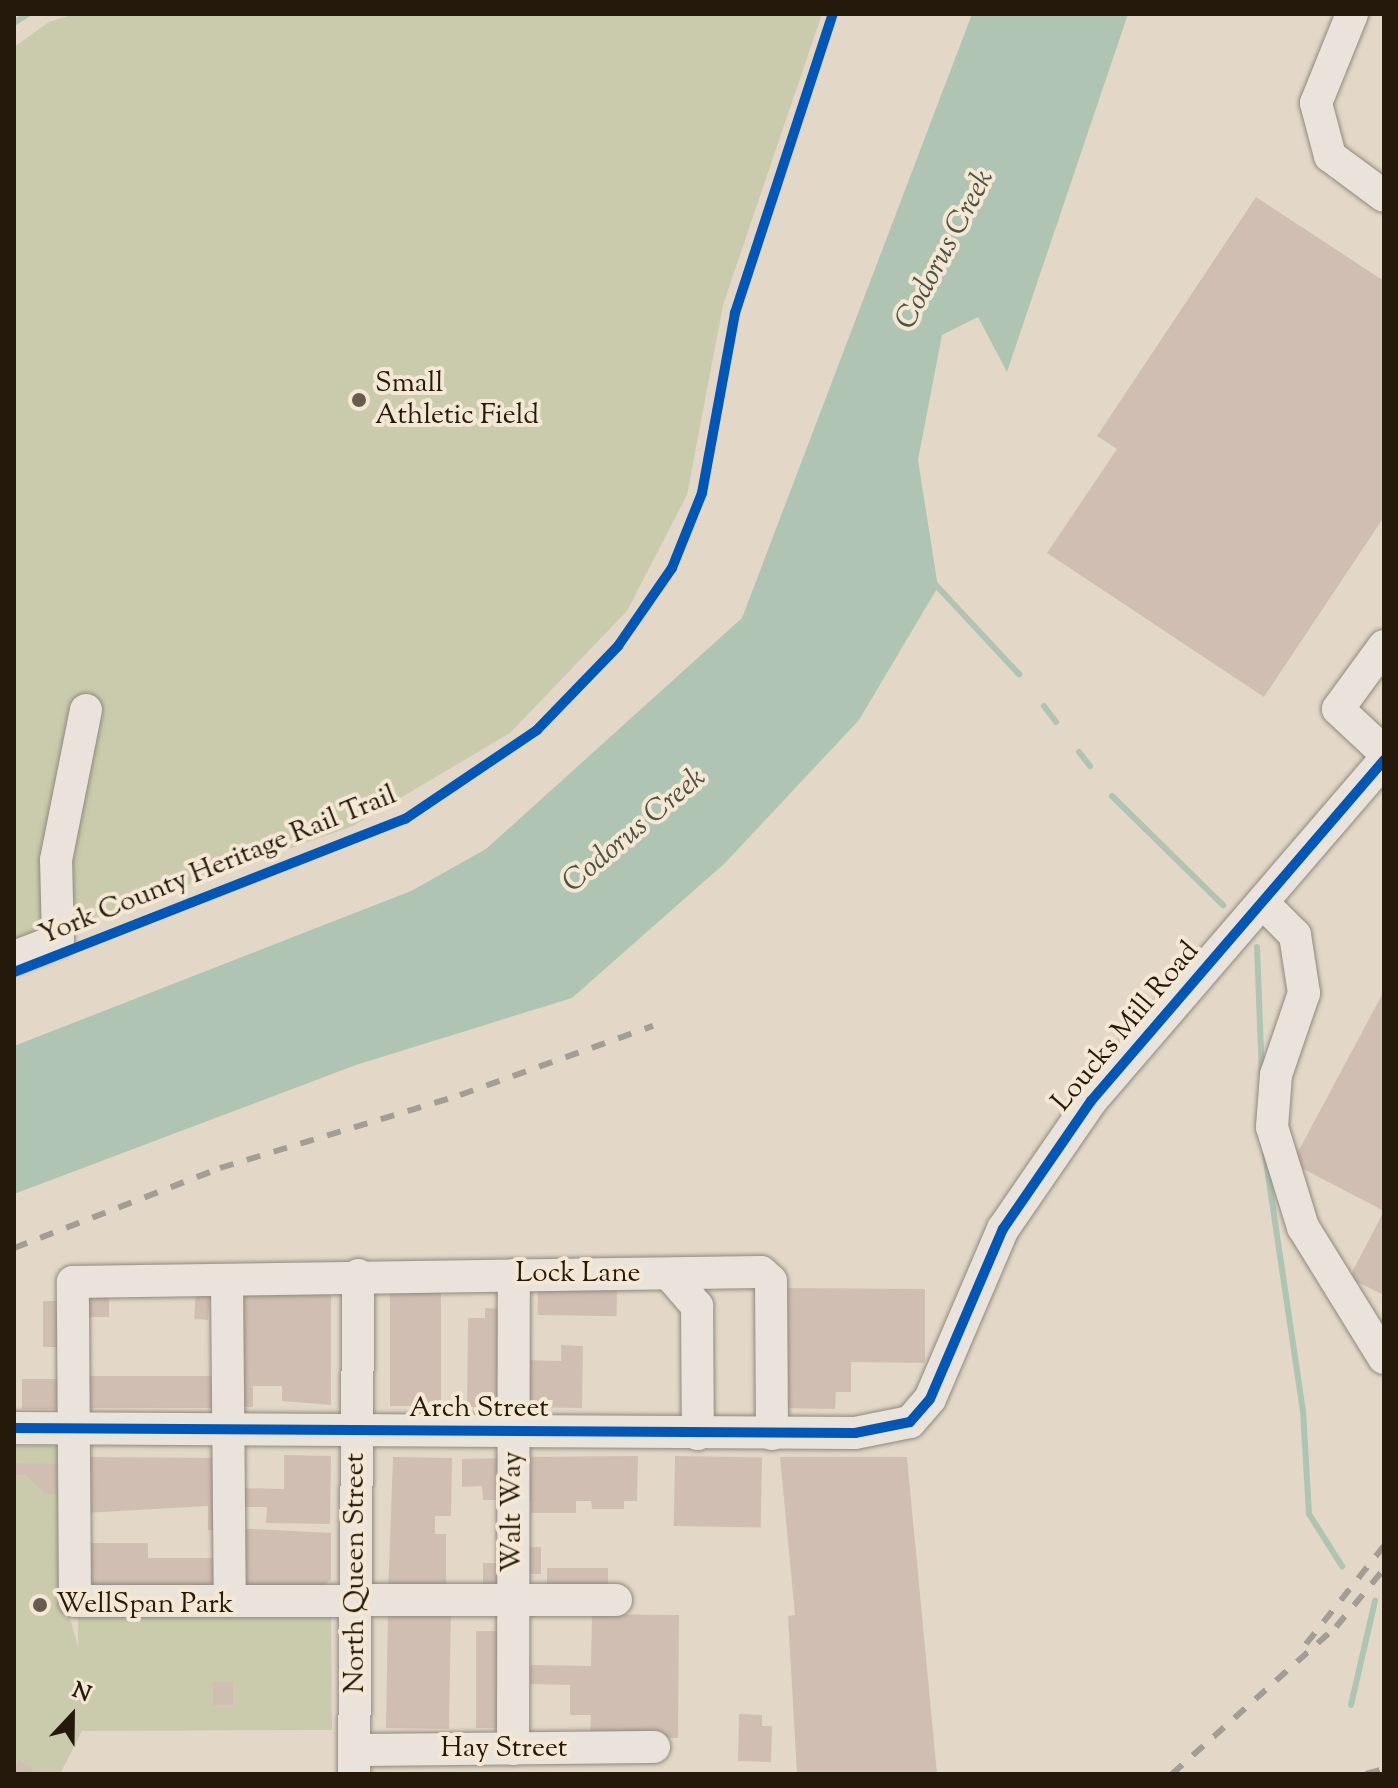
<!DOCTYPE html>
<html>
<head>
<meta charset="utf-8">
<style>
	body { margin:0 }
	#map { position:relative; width:1398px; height:1788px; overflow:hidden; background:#e3d8c8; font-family:"Sorts Mill Goudy",serif }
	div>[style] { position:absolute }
	.green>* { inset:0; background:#c9cbac }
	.water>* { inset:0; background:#b0c4b4 }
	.stream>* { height:6px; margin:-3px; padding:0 3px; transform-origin:3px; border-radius:3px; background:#b0c4b4 }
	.building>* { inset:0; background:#d0beb3; transform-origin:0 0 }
	.roads { filter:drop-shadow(0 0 2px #90897e) drop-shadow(0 0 2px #90897e) }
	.minor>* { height:32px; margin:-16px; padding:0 16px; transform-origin:16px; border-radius:16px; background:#e9e3db }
	.rail>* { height:6px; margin-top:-3px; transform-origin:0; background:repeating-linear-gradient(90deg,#a39d96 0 14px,transparent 0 28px) }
	.cycleway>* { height:10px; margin:-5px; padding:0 5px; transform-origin:5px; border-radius:5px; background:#0057b8 }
	.dots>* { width:22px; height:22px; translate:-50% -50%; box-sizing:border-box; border:4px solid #f4e8d4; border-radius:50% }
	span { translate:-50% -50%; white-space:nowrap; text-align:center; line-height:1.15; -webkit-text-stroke:8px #f4e8d4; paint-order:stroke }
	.poi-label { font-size:28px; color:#25190c }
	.left { translate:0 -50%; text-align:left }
	.street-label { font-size:28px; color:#25190c }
	.water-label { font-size:30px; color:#4e5244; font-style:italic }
	.frame { position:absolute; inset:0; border:16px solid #25190c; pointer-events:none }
	.north { position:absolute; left:32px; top:1676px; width:80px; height:80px; -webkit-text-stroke:6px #f4e8d4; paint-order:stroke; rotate:22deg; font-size:22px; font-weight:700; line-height:32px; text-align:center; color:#25190c }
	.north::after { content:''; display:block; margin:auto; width:28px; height:36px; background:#25190c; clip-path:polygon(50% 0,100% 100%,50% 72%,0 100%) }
</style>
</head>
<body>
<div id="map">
	<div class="green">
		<i style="clip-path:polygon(74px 14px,822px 14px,723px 305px,687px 495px,627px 611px,510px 733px,353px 826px,14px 947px,14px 47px,49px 22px)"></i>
		<i style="clip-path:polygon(14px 1446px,63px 1446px,62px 1589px,78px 1647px,78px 1614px,331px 1612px,332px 1730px,82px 1731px,60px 1774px,14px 1774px)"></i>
	</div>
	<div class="water">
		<i style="clip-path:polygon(972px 14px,1128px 14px,1007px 372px,978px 317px,942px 335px,918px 460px,938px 587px,859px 720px,725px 863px,572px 998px,356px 1065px,14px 1194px,14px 1046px,411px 891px,486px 849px,742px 618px)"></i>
	</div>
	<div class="stream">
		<i style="left:14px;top:23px;width:17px;rotate:-33deg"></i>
		<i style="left:934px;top:583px;width:125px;rotate:47deg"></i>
		<i style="left:1044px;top:706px;width:20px;rotate:53deg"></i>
		<i style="left:1079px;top:752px;width:18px;rotate:52deg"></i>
		<i style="left:1112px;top:796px;width:156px;rotate:44.5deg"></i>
		<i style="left:1257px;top:947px;width:128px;rotate:87.8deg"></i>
		<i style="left:1265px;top:1154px;width:259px;rotate:81.6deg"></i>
		<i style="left:1303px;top:1410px;width:104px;rotate:86.7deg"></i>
		<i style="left:1309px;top:1514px;width:62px;rotate:57.6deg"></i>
		<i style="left:1351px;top:1705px;width:107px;rotate:-77deg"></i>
	</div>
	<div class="building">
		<i style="clip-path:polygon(1256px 197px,1384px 281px,1384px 517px,1264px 697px,1047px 553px,1117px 449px,1097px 436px)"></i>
		<i style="clip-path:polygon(1384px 991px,1384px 1295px,1349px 1278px,1384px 1211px,1292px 1163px)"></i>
		<i style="left:390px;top:1288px;width:51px;height:118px"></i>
		<i style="clip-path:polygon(781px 1288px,925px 1289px,925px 1363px,851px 1362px,851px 1392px,836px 1392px,835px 1409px,781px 1408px)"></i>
		<i style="left:85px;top:1289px;width:24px;height:28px"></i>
		<i style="clip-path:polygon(235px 1289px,331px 1289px,331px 1405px,282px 1401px,282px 1386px,253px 1386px,253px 1407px,234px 1407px)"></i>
		<i style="left:538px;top:1289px;width:79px;height:26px;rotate:1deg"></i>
		<i style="left:196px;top:1290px;width:14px;height:29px;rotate:4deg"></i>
		<i style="left:43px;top:1301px;width:20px;height:46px"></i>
		<i style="clip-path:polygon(485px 1308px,507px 1309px,506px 1407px,467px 1407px,468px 1318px,485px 1318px)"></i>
		<i style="clip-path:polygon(561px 1345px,583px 1346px,582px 1408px,523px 1407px,523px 1360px,561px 1361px)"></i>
		<i style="left:84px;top:1376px;width:139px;height:32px"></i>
		<i style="left:22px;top:1379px;width:39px;height:30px"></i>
		<i style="clip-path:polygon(284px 1455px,331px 1456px,330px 1524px,266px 1523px,267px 1507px,238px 1507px,238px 1488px,284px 1489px)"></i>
		<i style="clip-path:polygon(638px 1456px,637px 1501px,624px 1501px,624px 1509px,592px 1509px,591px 1501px,576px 1501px,576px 1513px,531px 1513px,531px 1502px,525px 1503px,523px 1457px)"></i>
		<i style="left:675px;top:1456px;width:87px;height:70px;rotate:1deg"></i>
		<i style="clip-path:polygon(84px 1457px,223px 1458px,223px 1530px,208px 1530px,208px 1506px,84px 1513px)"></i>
		<i style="clip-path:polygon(393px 1457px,452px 1458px,451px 1516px,435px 1516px,435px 1534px,446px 1534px,446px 1594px,388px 1595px)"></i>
		<i style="clip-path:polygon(780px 1457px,907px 1457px,937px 1774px,797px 1774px,788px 1616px,795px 1615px)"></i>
		<i style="clip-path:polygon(506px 1458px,507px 1500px,483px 1500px,482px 1486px,462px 1487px,462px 1459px)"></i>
		<i style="clip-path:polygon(14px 1463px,58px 1464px,58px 1494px,45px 1494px,26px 1475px,14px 1475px)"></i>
		<i style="clip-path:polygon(234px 1528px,331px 1533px,331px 1579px,323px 1588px,234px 1596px)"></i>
		<i style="clip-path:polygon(84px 1543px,148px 1543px,148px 1558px,222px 1558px,222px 1595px,84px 1594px)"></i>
		<i style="left:520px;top:1547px;width:21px;height:27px"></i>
		<i style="left:483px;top:1563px;width:23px;height:32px"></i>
		<i style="left:547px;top:1568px;width:61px;height:24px"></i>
		<i style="left:388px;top:1610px;width:63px;height:118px;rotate:1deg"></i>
		<i style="clip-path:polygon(592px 1614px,679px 1615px,678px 1738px,590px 1737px,591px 1715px,570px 1715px,570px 1685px,530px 1684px,531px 1665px,591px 1666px)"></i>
		<i style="left:476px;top:1631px;width:31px;height:97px"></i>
		<i style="left:213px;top:1682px;width:20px;height:23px"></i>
		<i style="clip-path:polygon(739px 1714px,762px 1715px,762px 1726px,772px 1726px,771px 1762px,738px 1761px)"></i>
		<i style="clip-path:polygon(19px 1759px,37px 1774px,14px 1774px)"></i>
	</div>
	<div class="roads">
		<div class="minor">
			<i style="left:1352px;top:14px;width:96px;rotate:112deg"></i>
			<i style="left:1316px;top:103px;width:55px;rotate:75.2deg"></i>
			<i style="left:1330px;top:156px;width:67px;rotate:36.5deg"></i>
			<i style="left:1384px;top:646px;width:78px;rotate:126.1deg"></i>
			<i style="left:1338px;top:709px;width:63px;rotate:43.1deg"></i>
			<i style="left:1264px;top:904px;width:44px;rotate:45deg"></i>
			<i style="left:1295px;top:935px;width:59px;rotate:81.2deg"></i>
			<i style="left:1304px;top:993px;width:87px;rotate:108.9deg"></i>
			<i style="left:1276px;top:1075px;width:52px;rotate:94.4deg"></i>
			<i style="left:1272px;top:1127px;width:105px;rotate:72.8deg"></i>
			<i style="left:1303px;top:1227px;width:154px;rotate:58.3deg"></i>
			<i style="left:14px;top:957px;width:47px;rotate:-21.1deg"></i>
			<i style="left:58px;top:940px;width:80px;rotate:-91.4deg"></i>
			<i style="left:56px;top:860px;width:153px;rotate:-78.7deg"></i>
			<i style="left:669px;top:1274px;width:43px;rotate:48.8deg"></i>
			<i style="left:697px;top:1306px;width:128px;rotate:89.6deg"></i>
			<i style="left:227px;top:1280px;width:321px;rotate:89.5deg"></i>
			<i style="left:14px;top:1428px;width:841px;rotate:0.34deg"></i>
			<i style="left:855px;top:1433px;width:56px;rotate:-11.3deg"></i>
			<i style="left:910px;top:1422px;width:30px;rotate:-49deg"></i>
			<i style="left:930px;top:1399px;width:185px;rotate:-66.8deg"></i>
			<i style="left:1003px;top:1229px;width:155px;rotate:-55.5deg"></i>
			<i style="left:1091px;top:1101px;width:450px;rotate:-49.3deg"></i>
			<i style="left:616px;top:1600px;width:541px;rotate:179.89deg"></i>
			<i style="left:75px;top:1601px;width:319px;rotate:-90.4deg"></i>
			<i style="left:73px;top:1282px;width:688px;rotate:-0.83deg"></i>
			<i style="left:761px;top:1272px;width:13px;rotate:42deg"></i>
			<i style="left:771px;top:1281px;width:153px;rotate:89.6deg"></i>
			<i style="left:513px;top:1749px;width:474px;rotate:-89.9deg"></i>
			<i style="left:354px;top:1750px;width:300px;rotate:-0.6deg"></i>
			<i style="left:354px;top:1774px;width:499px;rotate:-89.5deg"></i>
		</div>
	</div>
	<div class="rail">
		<i style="left:14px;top:1248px;width:221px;rotate:-21.2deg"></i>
		<i style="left:220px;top:1168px;width:251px;rotate:-16.9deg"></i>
		<i style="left:460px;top:1095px;width:205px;rotate:-19.7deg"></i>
		<i style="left:1306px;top:1644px;width:125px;rotate:-51.5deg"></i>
		<i style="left:1172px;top:1774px;width:220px;rotate:-41.9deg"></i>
		<i style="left:1336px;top:1627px;width:75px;rotate:-50.4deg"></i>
		<i style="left:1366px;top:1774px;width:19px;rotate:-16deg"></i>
	</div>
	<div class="cycleway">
		<i style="left:14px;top:972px;width:420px;rotate:-21.4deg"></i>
		<i style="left:405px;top:819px;width:159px;rotate:-34deg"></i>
		<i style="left:537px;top:730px;width:117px;rotate:-46deg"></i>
		<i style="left:618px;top:646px;width:95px;rotate:-55.3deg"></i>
		<i style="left:672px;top:568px;width:81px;rotate:-68.2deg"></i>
		<i style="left:702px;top:493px;width:183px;rotate:-79.6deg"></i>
		<i style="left:735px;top:313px;width:315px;rotate:-71.9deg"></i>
		<i style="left:14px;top:1428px;width:841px;rotate:0.34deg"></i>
		<i style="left:855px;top:1433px;width:56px;rotate:-11.3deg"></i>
		<i style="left:910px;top:1422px;width:30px;rotate:-49deg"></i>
		<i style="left:930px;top:1399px;width:185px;rotate:-66.8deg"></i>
		<i style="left:1003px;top:1229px;width:155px;rotate:-55.5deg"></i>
		<i style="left:1091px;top:1101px;width:450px;rotate:-49.3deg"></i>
	</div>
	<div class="dots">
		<i style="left:359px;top:400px;background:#685c4e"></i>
		<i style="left:40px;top:1605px;background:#685c4e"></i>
	</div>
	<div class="poi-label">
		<span class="left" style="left:375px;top:400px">Small<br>Athletic Field</span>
		<span class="left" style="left:56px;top:1605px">WellSpan Park</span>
	</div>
	<div class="street-label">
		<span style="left:218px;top:866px;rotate:-22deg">York County Heritage Rail Trail</span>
		<span style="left:1126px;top:1027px;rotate:-50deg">Loucks Mill Road</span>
		<span style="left:578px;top:1274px">Lock Lane</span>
		<span style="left:479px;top:1409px">Arch Street</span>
		<span style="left:513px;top:1512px;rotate:-90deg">Walt Way</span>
		<span style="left:356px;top:1573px;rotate:-90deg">North Queen Street</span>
		<span style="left:504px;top:1749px">Hay Street</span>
	</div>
	<div class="water-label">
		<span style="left:946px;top:250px;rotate:-62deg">Codorus Creek</span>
		<span style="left:635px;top:831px;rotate:-40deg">Codorus Creek</span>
	</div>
	<div class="frame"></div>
	<div class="north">N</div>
</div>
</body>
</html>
